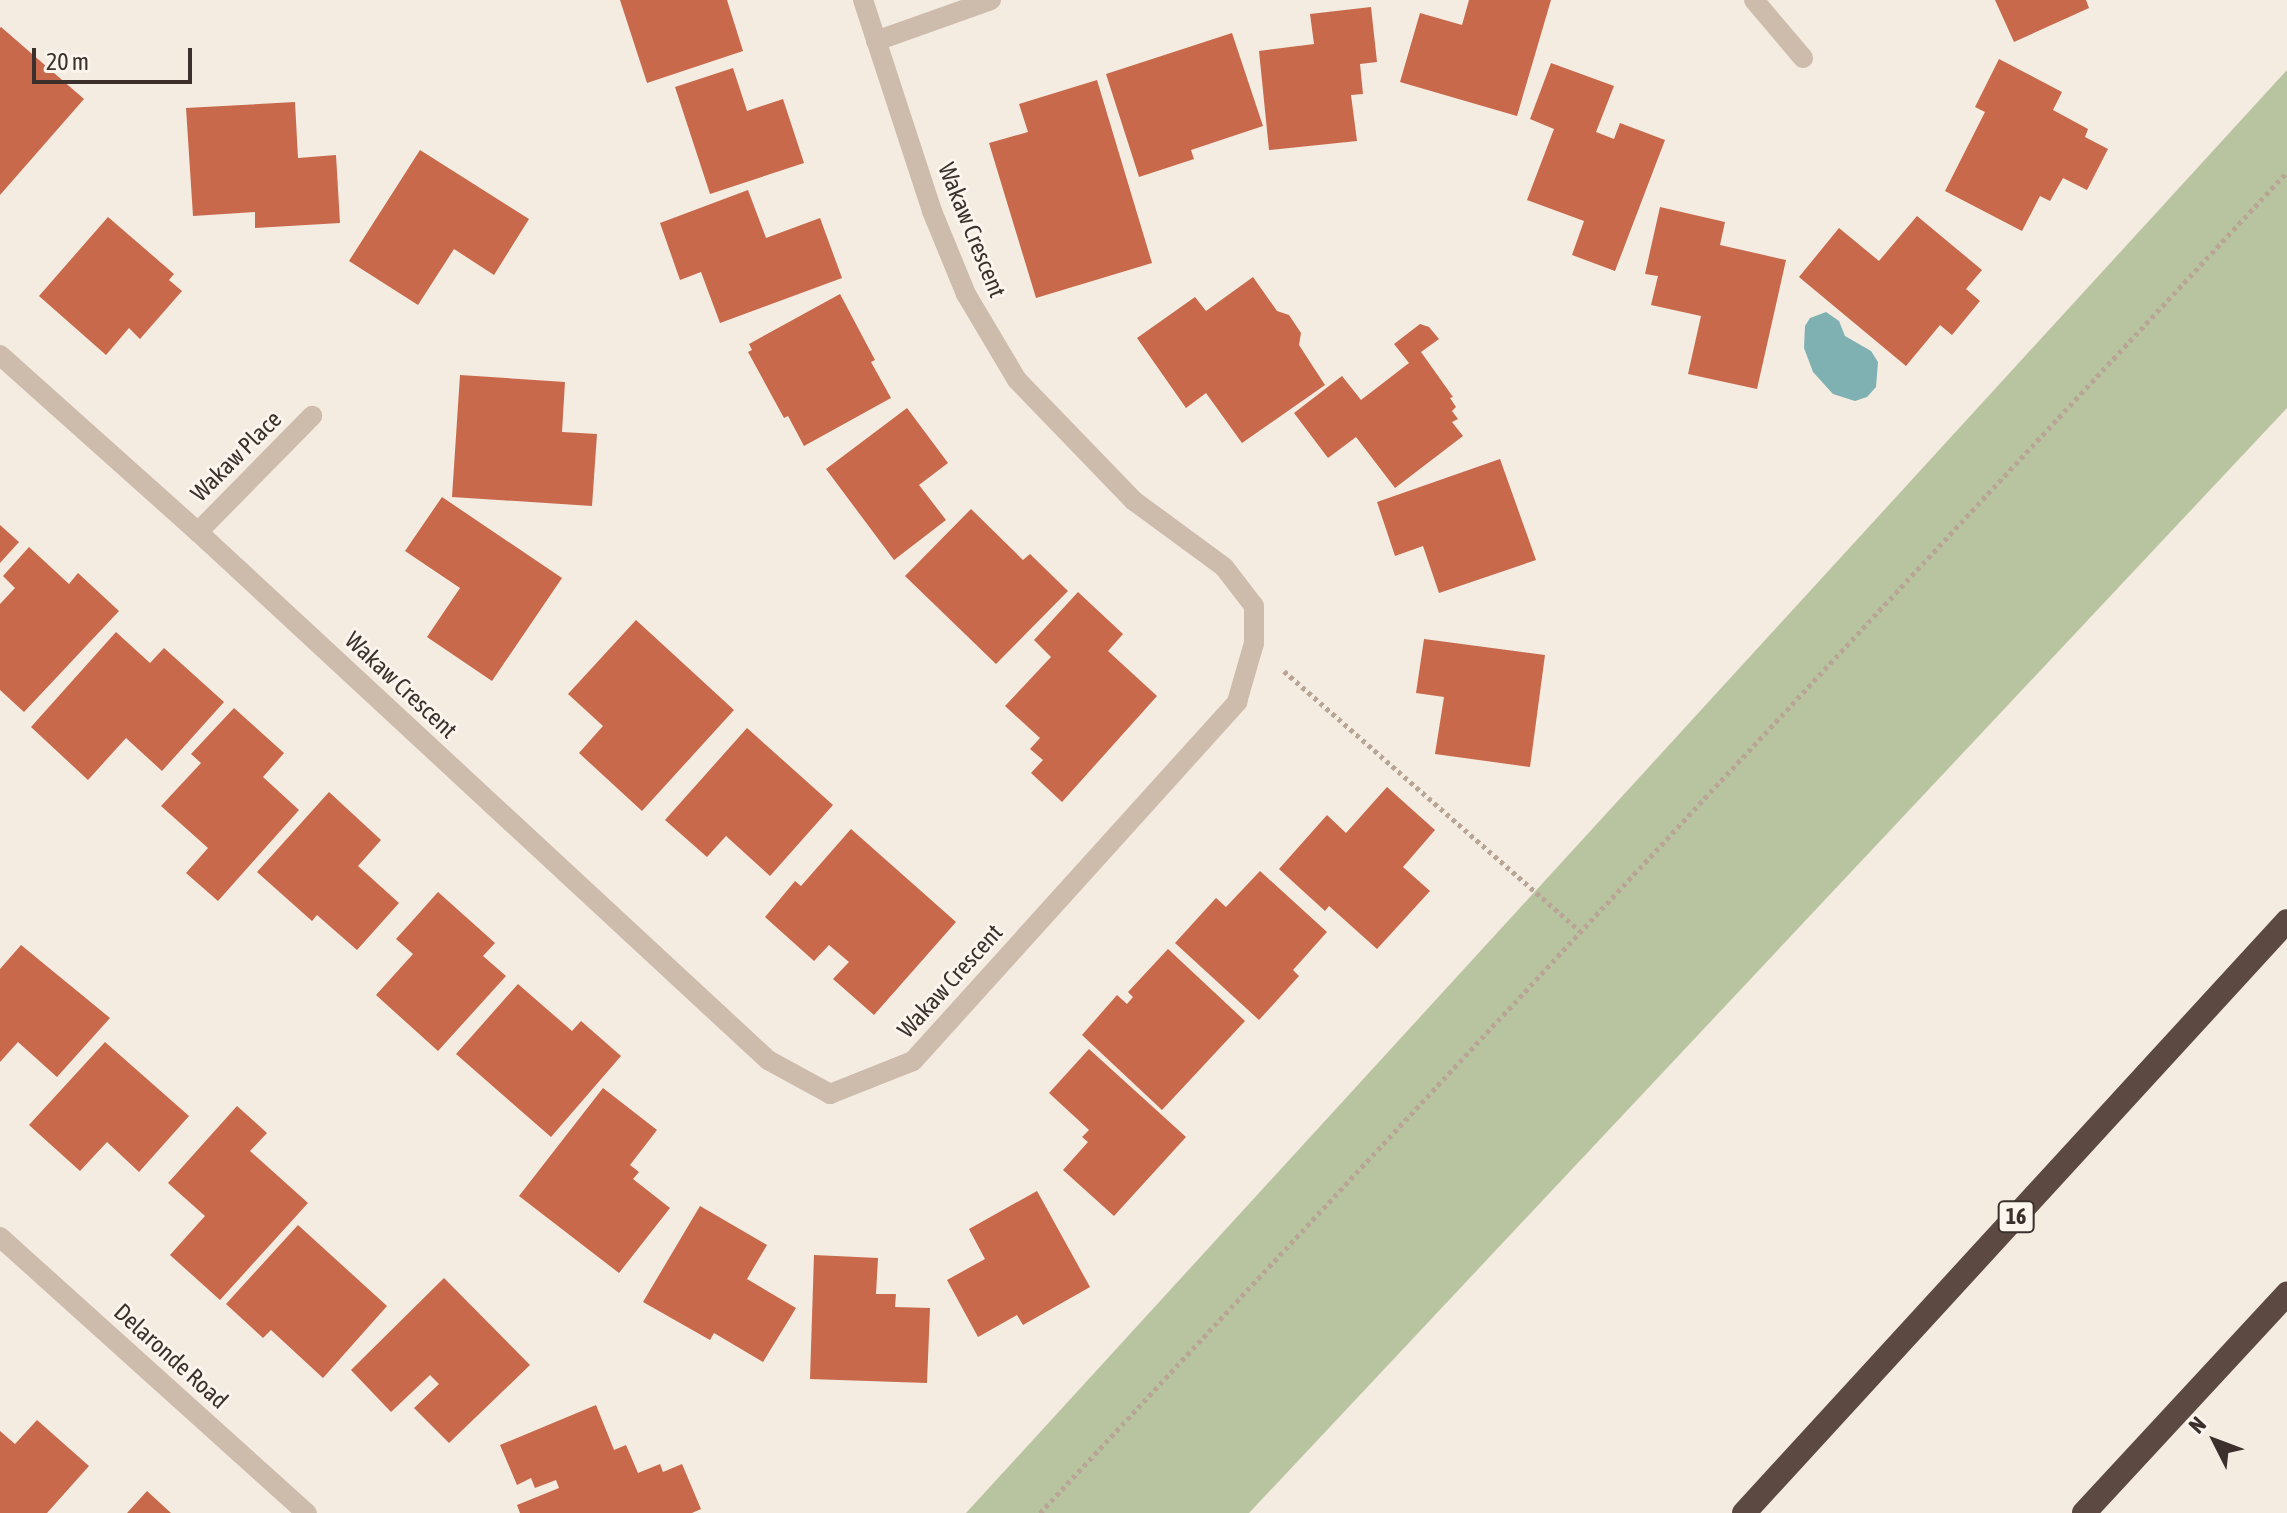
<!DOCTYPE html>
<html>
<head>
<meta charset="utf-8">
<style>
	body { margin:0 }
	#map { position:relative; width:2287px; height:1513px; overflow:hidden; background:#f4ebe1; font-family:"Asap Condensed",sans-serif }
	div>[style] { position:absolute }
	.green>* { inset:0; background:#b8c4a0 }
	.water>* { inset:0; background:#7fb0b2 }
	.building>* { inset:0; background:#c8694b }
	.path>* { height:5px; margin-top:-2.5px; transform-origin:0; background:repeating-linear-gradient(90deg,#b9a596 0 4px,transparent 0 8px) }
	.street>* { height:20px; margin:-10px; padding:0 10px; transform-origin:10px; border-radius:10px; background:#cdbbac }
	.highway>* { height:24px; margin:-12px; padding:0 12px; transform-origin:12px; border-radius:12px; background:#5c4a42 }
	span { translate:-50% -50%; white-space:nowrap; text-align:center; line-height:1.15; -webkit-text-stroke:6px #fbf5ee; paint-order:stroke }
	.shield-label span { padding:2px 6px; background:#fbf5ee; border:2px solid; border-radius:6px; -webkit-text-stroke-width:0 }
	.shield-label { font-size:22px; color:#3b302b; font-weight:700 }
	.street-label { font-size:24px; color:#3b302b }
	.north { position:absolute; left:2175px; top:1401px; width:80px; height:80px; -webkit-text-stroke:6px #fbf5ee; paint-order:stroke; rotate:312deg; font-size:22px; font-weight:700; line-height:32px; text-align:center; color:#3b302b }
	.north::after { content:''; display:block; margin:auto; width:28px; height:36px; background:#3b302b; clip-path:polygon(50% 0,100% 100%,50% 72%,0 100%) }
	.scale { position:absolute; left:32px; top:48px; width:160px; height:36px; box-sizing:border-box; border:4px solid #3b302b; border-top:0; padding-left:10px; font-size:24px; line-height:28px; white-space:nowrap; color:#3b302b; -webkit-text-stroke:6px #fbf5ee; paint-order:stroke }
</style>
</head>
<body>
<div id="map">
	<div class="green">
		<i style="clip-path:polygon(2287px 70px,2287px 408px,1249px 1513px,966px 1513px)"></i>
	</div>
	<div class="water">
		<i style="clip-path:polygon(1826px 312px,1839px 321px,1845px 336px,1871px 351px,1878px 362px,1876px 387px,1867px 397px,1855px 401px,1833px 394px,1813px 372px,1804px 348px,1805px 326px,1810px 318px)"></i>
	</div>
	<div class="building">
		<i style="clip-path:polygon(620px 0,727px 0,743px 51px,647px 83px)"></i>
		<i style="clip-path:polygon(1469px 0,1551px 0,1517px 116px,1400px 82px,1420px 13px,1462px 25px)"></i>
		<i style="clip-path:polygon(1995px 0,2086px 0,2089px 8px,2014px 42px)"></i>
		<i style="clip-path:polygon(1371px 7px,1377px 62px,1360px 64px,1363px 94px,1351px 95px,1357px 141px,1269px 150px,1259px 51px,1314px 44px,1310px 14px)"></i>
		<i style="clip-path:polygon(1px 27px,84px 99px,0 195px,0 28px)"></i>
		<i style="clip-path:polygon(1232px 33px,1263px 126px,1191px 150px,1194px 159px,1139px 177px,1106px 74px)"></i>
		<i style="clip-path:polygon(1999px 59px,2062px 92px,2053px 110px,2088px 129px,2085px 137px,2108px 149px,2087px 190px,2063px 178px,2050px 201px,2040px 196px,2022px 231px,1945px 191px,1985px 112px,1975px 107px)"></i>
		<i style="clip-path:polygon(1551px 63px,1614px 86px,1596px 132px,1614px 139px,1620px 123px,1665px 140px,1615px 271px,1572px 255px,1584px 221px,1527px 200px,1554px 129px,1530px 119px)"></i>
		<i style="clip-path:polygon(733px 68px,747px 111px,783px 99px,804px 163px,710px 194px,675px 87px)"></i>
		<i style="clip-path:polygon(1097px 80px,1152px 263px,1036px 298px,989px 143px,1028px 132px,1019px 104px)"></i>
		<i style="clip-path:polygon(295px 102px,298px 158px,336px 155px,340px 223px,255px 228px,255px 212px,193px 216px,186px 108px)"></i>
		<i style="clip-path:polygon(420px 150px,529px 219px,494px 275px,454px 249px,418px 305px,349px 261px)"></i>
		<i style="clip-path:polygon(748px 190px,766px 238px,820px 218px,842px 278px,720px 323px,701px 272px,680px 280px,660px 223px)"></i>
		<i style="clip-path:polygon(1660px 207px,1725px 222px,1720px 245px,1786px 260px,1757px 389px,1688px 374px,1701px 316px,1651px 305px,1658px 276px,1645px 274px)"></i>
		<i style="clip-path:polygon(1917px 216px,1982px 270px,1966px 289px,1980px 301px,1952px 335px,1940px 325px,1906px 366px,1799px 277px,1839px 228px,1879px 261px)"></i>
		<i style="clip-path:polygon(108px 217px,174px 274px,169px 280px,182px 291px,140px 339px,129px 328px,106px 355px,39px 296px)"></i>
		<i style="clip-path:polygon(1253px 277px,1277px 311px,1289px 315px,1301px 333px,1299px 345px,1325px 385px,1242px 443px,1206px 393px,1186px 408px,1137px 338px,1195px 297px,1206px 311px)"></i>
		<i style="clip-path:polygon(840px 294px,875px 360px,871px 362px,891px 398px,804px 446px,788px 416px,784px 418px,748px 352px,752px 350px,749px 344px)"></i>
		<i style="clip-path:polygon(1420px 324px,1429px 327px,1439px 339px,1421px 352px,1453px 397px,1450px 398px,1456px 407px,1452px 411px,1458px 419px,1452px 422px,1463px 436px,1395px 488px,1356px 437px,1328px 458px,1294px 413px,1342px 376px,1361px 400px,1409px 363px,1394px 344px)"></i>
		<i style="clip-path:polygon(460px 375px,565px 382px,562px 432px,597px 434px,592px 506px,452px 497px)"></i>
		<i style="clip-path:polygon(907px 408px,948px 463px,919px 485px,946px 520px,894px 560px,826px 469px)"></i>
		<i style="clip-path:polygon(1500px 459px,1536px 560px,1439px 593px,1423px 546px,1395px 556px,1377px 502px)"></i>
		<i style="clip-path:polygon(442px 497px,562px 578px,492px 681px,427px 637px,460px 588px,405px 551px)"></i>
		<i style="clip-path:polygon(971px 509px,1023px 560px,1030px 554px,1068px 591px,996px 664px,905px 576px)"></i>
		<i style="clip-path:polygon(0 525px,19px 542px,0 563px)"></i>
		<i style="clip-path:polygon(29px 547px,69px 584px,78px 573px,119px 611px,24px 712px,0 690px,0 604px,15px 588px,3px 576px)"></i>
		<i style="clip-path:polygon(1078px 592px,1123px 634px,1108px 651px,1157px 696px,1062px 802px,1031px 773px,1043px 760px,1030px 749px,1040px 738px,1005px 706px,1051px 657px,1034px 640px)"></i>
		<i style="clip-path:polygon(636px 620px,734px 710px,642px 811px,579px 753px,603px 726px,568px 694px)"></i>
		<i style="clip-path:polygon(116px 632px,150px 663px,164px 648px,224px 702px,162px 771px,126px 738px,88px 780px,31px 727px)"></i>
		<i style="clip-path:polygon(1424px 639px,1545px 655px,1530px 767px,1435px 754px,1444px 697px,1416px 693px)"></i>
		<i style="clip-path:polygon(234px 708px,284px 753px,263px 777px,299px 810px,218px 901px,186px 873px,208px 848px,161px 806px,201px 763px,191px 754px)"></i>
		<i style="clip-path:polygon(747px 728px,833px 805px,770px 876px,726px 836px,707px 857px,665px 820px)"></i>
		<i style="clip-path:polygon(1387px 787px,1435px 830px,1403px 867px,1430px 891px,1377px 949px,1329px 906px,1325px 911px,1279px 869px,1327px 815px,1346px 833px)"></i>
		<i style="clip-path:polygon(329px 792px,381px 840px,358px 866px,399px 903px,357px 950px,317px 915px,312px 921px,257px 872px)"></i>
		<i style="clip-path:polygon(851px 829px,956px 922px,874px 1015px,833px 979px,849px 962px,829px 945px,814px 961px,765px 917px,795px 881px,801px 886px)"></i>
		<i style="clip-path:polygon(1260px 871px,1327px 932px,1293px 970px,1299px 976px,1259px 1020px,1175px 943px,1216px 898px,1226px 907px)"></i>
		<i style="clip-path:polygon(438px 892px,495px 943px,483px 956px,506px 976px,438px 1051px,376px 995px,413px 954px,396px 939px)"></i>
		<i style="clip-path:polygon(21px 945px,110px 1018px,57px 1077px,18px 1042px,0 1062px,0 969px)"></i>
		<i style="clip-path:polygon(1168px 949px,1245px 1021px,1162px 1110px,1082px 1035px,1117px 995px,1127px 1004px,1133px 997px,1128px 992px)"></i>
		<i style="clip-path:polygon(518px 984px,572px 1031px,581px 1021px,621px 1056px,551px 1137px,456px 1054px)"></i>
		<i style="clip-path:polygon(105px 1042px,189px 1116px,139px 1172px,107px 1142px,80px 1171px,29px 1125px)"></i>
		<i style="clip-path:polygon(1089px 1049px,1186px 1137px,1114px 1216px,1063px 1170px,1088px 1142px,1082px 1137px,1089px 1130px,1049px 1093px)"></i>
		<i style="clip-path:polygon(603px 1088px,657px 1130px,630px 1165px,639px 1172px,633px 1179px,670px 1208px,619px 1273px,519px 1196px)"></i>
		<i style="clip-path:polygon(237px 1106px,267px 1133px,250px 1151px,308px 1203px,220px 1300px,170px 1255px,205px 1216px,168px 1183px)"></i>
		<i style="clip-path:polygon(1037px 1191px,1090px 1287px,1023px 1325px,1017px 1315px,978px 1337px,947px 1280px,985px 1259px,969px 1229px)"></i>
		<i style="clip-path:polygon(700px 1206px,767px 1245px,747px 1279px,796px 1308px,763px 1362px,714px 1333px,710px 1340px,643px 1302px)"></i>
		<i style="clip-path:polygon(298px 1225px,387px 1306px,323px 1378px,271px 1330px,263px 1338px,226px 1304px)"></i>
		<i style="clip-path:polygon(814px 1255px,878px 1258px,876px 1294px,896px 1294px,895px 1307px,930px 1308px,927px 1383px,810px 1379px)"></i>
		<i style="clip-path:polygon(444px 1278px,530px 1365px,449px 1443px,414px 1408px,439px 1384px,430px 1375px,391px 1412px,351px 1370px)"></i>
		<i style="clip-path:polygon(596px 1405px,614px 1450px,626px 1445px,638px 1473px,660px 1464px,663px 1472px,682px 1464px,701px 1509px,692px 1513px,520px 1513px,517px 1505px,559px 1488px,556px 1480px,535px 1488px,531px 1478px,517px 1485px,500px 1445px)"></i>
		<i style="clip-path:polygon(37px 1420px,89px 1466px,47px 1513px,0 1513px,0 1431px,15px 1444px)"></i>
		<i style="clip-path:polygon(147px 1491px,171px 1513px,127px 1513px)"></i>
	</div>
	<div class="path">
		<i style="left:1284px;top:671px;width:393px;rotate:41.3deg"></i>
		<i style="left:1040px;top:1513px;width:1831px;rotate:-47.08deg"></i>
	</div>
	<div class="street">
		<i style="left:1754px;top:0;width:76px;rotate:49.8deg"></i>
		<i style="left:876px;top:41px;width:122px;rotate:-19.6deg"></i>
		<i style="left:0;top:355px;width:266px;rotate:41.8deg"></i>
		<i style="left:198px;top:532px;width:777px;rotate:42.81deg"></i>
		<i style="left:768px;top:1060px;width:71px;rotate:28.7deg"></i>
		<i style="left:830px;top:1094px;width:89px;rotate:-21.7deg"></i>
		<i style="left:913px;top:1061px;width:484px;rotate:-47.9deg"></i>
		<i style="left:1237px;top:702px;width:61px;rotate:-73.9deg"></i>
		<i style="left:1254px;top:643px;width:37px;rotate:-90deg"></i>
		<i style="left:1254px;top:606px;width:49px;rotate:-127.6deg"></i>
		<i style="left:1224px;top:567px;width:112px;rotate:-143.7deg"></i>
		<i style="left:1134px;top:501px;width:168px;rotate:-134deg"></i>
		<i style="left:1017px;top:380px;width:100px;rotate:-120.7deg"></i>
		<i style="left:966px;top:294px;width:90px;rotate:-112.3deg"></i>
		<i style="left:932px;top:211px;width:222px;rotate:-108.1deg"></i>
		<i style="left:198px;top:532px;width:163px;rotate:-45.5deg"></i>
		<i style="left:0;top:1237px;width:413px;rotate:42deg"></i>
	</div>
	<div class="highway">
		<i style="left:1744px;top:1513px;width:803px;rotate:-47.47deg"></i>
		<i style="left:2084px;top:1513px;width:299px;rotate:-47.2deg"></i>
	</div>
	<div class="shield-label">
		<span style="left:2016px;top:1217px">16</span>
	</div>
	<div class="street-label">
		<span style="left:972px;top:230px;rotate:68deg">Wakaw Crescent</span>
		<span style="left:236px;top:456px;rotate:-45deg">Wakaw Place</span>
		<span style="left:401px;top:685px;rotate:43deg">Wakaw Crescent</span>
		<span style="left:950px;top:981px;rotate:-48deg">Wakaw Crescent</span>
		<span style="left:171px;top:1356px;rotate:42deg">Delaronde Road</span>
	</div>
	<div class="north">N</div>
	<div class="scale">20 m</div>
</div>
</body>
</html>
